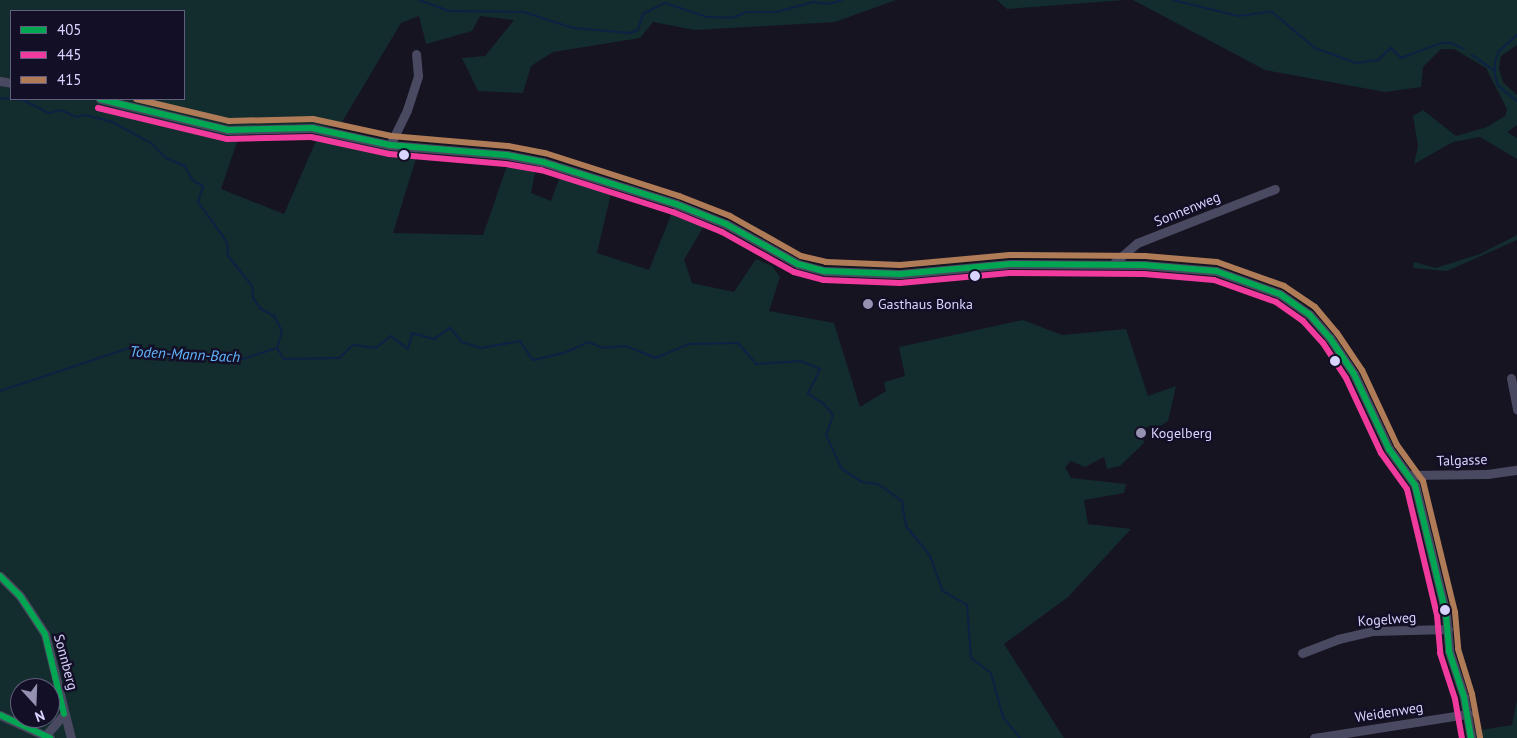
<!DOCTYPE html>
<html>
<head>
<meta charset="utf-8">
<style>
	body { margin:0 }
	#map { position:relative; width:1517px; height:738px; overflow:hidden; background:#161421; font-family:"PT Sans",sans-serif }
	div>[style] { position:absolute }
	.green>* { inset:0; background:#132c2d }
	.stream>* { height:2px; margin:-1px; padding:0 1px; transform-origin:1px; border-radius:1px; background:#0d2144 }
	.minor>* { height:9px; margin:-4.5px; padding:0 4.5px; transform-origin:4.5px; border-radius:4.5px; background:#4a4962 }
	.bus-1>* { height:6px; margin:-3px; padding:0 3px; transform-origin:3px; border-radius:3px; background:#00a651 }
	.bus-2>* { height:6px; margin:-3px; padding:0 3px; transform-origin:3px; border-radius:3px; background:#f13a9d }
	.bus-3>* { height:6px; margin:-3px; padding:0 3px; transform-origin:3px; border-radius:3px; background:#b07c57 }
	.dots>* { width:14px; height:14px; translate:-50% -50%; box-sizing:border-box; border:2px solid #130f26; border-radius:50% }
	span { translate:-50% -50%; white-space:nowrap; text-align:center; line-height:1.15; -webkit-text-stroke:5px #130f26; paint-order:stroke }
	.street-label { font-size:14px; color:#d9d4ff }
	.poi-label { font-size:14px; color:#d9d4ff }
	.left { translate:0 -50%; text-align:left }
	.water-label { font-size:15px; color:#62b6ff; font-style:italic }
	.legend { position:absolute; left:10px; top:10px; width:175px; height:90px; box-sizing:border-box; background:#130f26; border:1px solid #625e7d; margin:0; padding:6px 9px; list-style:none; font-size:15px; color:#d9d4ff }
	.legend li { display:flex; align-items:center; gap:10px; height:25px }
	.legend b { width:25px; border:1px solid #625e7d }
	.north { position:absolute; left:10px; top:678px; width:50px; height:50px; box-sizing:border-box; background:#130f26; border:1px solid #625e7d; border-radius:50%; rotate:160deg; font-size:14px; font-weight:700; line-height:20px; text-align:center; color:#d9d4ff }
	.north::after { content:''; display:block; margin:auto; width:18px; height:22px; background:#9591b1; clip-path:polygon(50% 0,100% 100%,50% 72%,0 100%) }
</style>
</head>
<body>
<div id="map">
	<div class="green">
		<i style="clip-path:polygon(evenodd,0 0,896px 0,835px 22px,695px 30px,653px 22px,640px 38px,553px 52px,531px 66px,523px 93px,478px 91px,462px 58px,485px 56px,514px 20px,480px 16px,472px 31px,426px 44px,419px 16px,401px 23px,339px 127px,293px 124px,239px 136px,221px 189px,284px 214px,319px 134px,384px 149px,418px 152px,393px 233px,483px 235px,508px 163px,536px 168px,531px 193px,551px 201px,560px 176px,611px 193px,597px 253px,649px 270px,673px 210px,705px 224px,684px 260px,692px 283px,734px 292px,756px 259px,772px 266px,780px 277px,769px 311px,834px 323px,860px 407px,886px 391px,884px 382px,905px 376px,899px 347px,1023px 320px,1062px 335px,1126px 329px,1148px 396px,1176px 386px,1168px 421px,1156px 429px,1148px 426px,1142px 431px,1144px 443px,1120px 466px,1107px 469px,1104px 457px,1085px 467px,1071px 461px,1065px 467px,1071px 478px,1126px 484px,1124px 493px,1084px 500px,1088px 524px,1131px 529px,1068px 597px,1004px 644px,1064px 738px,0 738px,0 0,11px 11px,184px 11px,184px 99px,11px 99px,11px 11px,0 0,20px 688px,50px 688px,50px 718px,20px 718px,20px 688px)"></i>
		<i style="clip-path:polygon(997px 0,1126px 0,1007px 9px)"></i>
		<i style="clip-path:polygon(1133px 0,1517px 0,1517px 45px,1501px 56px,1499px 68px,1503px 82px,1517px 95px,1517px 125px,1507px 132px,1517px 138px,1517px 159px,1480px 137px,1453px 142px,1414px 164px,1418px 146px,1413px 116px,1423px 110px,1456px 136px,1487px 127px,1505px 116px,1507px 109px,1486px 68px,1454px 49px,1441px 49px,1423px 67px,1421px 87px,1385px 92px,1265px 70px)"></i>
		<i style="clip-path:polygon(1517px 235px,1517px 240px,1447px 271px,1413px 268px,1414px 262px,1436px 268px,1480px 254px)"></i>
		<i style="clip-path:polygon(1517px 700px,1517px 738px,1476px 738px,1474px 731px,1512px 725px)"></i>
	</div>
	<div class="stream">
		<i style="left:419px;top:0;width:32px;rotate:20deg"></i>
		<i style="left:449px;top:11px;width:75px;rotate:0.8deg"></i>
		<i style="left:524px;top:12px;width:52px;rotate:18.1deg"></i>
		<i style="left:573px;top:28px;width:57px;rotate:5deg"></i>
		<i style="left:630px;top:33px;width:9px;rotate:-21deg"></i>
		<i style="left:638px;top:30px;width:17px;rotate:-73deg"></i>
		<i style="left:643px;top:14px;width:25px;rotate:-27deg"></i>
		<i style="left:665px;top:3px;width:44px;rotate:18.4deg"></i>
		<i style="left:707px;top:17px;width:25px;rotate:2deg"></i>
		<i style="left:732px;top:18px;width:16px;rotate:-22deg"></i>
		<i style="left:747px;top:12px;width:29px"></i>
		<i style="left:776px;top:12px;width:38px;rotate:-15deg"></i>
		<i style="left:813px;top:2px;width:16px;rotate:7deg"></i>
		<i style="left:829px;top:4px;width:13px;rotate:-18deg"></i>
		<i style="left:1173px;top:0;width:67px;rotate:13.8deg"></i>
		<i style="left:1238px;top:16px;width:34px;rotate:-7deg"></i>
		<i style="left:1272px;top:12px;width:56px;rotate:39.9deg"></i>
		<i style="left:1315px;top:48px;width:44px;rotate:20.1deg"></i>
		<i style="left:1356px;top:63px;width:22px;rotate:-8deg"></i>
		<i style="left:1378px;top:60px;width:18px;rotate:-43deg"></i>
		<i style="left:1391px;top:48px;width:14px;rotate:45deg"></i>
		<i style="left:1401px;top:58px;width:43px;rotate:-20.6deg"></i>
		<i style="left:1441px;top:43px;width:10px"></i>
		<i style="left:1451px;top:43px;width:14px;rotate:25deg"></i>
		<i style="left:1517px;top:35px;width:24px;rotate:138deg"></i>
		<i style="left:1499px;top:51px;width:11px;rotate:112deg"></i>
		<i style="left:1495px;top:61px;width:15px;rotate:90deg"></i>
		<i style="left:1495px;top:76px;width:10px;rotate:73deg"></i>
		<i style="left:1498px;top:86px;width:24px;rotate:38deg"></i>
		<i style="left:1472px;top:55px;width:28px;rotate:35deg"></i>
		<i style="left:0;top:98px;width:23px;rotate:5deg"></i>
		<i style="left:23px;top:100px;width:29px;rotate:27deg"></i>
		<i style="left:49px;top:113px;width:12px;rotate:-14deg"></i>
		<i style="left:61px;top:110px;width:17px;rotate:25deg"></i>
		<i style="left:76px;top:117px;width:10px;rotate:-11deg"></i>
		<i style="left:86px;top:115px;width:27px;rotate:15deg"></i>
		<i style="left:112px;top:122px;width:44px;rotate:28.3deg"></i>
		<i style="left:151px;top:143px;width:21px;rotate:45deg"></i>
		<i style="left:166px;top:158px;width:21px;rotate:23deg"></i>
		<i style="left:185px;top:166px;width:16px;rotate:63deg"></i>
		<i style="left:192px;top:180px;width:13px;rotate:29deg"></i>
		<i style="left:203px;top:186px;width:17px;rotate:107deg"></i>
		<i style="left:198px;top:202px;width:49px;rotate:54.1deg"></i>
		<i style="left:227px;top:242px;width:14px;rotate:86deg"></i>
		<i style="left:228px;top:256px;width:38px;rotate:51deg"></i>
		<i style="left:252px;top:286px;width:12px;rotate:85deg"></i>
		<i style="left:253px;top:298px;width:14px;rotate:54deg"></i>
		<i style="left:261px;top:309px;width:15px;rotate:28deg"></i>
		<i style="left:274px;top:316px;width:17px;rotate:62deg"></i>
		<i style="left:282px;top:331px;width:18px;rotate:106deg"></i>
		<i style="left:0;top:391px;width:136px;rotate:-18.4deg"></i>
		<i style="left:129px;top:348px;width:115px;rotate:5.5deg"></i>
		<i style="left:243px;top:359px;width:36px;rotate:-18deg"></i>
		<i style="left:277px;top:348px;width:13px;rotate:58deg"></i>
		<i style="left:284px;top:359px;width:55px;rotate:-1deg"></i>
		<i style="left:339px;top:358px;width:19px;rotate:-43deg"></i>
		<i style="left:353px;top:345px;width:23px;rotate:7deg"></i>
		<i style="left:376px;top:348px;width:19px;rotate:-39deg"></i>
		<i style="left:391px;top:336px;width:21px;rotate:37deg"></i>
		<i style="left:408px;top:349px;width:16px;rotate:-76deg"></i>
		<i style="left:412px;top:333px;width:23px;rotate:15deg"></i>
		<i style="left:434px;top:339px;width:19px;rotate:-35deg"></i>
		<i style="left:450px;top:328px;width:18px;rotate:49deg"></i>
		<i style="left:462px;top:342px;width:20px;rotate:18deg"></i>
		<i style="left:481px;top:348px;width:40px;rotate:-10deg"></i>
		<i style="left:520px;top:341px;width:23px;rotate:56deg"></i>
		<i style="left:533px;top:360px;width:32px;rotate:-13deg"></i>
		<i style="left:564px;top:353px;width:27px;rotate:-24deg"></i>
		<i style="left:589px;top:342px;width:15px;rotate:23deg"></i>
		<i style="left:603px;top:348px;width:23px;rotate:-5deg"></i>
		<i style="left:626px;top:346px;width:32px;rotate:22deg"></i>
		<i style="left:656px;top:358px;width:36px;rotate:-23deg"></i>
		<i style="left:689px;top:344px;width:49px;rotate:-1.2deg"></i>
		<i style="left:738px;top:343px;width:28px;rotate:49deg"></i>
		<i style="left:756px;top:364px;width:45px;rotate:-3.8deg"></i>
		<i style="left:801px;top:361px;width:21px;rotate:23deg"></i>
		<i style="left:820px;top:369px;width:28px;rotate:116deg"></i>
		<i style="left:808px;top:394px;width:19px;rotate:32deg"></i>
		<i style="left:824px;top:404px;width:14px;rotate:51deg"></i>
		<i style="left:833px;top:415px;width:21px;rotate:109deg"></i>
		<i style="left:826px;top:435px;width:38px;rotate:65deg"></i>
		<i style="left:842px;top:469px;width:24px;rotate:33deg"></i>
		<i style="left:862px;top:482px;width:16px;rotate:7deg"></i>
		<i style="left:878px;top:484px;width:29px;rotate:35deg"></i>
		<i style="left:902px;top:501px;width:25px;rotate:81deg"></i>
		<i style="left:906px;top:526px;width:38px;rotate:51deg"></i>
		<i style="left:930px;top:556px;width:37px;rotate:70deg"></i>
		<i style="left:943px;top:591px;width:28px;rotate:30deg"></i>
		<i style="left:967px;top:605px;width:53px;rotate:85.7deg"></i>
		<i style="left:971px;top:658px;width:25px;rotate:37deg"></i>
		<i style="left:991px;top:673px;width:46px;rotate:74.7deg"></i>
		<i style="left:1003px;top:717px;width:27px;rotate:51deg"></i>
	</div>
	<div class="minor">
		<i style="left:0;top:81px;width:11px;rotate:10deg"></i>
		<i style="left:100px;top:99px;width:132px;rotate:13.6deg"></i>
		<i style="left:228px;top:130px;width:84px;rotate:-1.4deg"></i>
		<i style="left:312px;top:128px;width:80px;rotate:12.3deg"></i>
		<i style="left:390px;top:145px;width:117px;rotate:4.9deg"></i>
		<i style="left:507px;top:155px;width:37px;rotate:11deg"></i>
		<i style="left:543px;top:162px;width:139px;rotate:17.5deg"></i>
		<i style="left:676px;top:204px;width:54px;rotate:21.8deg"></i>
		<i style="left:726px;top:224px;width:82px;rotate:29.1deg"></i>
		<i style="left:798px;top:264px;width:28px;rotate:15deg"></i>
		<i style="left:825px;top:271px;width:75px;rotate:2.3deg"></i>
		<i style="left:900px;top:274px;width:110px;rotate:-5.2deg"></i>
		<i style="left:1010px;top:264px;width:134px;rotate:0.4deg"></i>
		<i style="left:1144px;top:265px;width:72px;rotate:4.8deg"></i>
		<i style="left:1216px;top:271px;width:68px;rotate:19.8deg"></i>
		<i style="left:1280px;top:294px;width:35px;rotate:35deg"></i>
		<i style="left:1309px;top:314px;width:32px;rotate:49deg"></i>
		<i style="left:1330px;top:338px;width:43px;rotate:56.3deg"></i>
		<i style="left:1354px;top:374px;width:83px;rotate:65deg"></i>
		<i style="left:1389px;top:449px;width:44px;rotate:54.2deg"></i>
		<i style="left:1415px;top:485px;width:133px;rotate:76.5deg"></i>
		<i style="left:1446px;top:614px;width:37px;rotate:85deg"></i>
		<i style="left:1449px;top:651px;width:48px;rotate:71.9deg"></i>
		<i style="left:1464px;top:697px;width:42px;rotate:80.3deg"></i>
		<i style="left:390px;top:145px;width:39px;rotate:-64deg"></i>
		<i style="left:407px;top:110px;width:36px;rotate:-72deg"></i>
		<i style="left:418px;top:76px;width:22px;rotate:-95deg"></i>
		<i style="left:1114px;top:263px;width:30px;rotate:-41deg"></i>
		<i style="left:1137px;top:243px;width:148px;rotate:-21.4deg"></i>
		<i style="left:1511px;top:378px;width:32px;rotate:79deg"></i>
		<i style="left:1408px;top:475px;width:79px;rotate:-0.7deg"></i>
		<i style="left:1487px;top:474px;width:30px;rotate:-8deg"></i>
		<i style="left:0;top:576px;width:28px;rotate:45deg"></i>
		<i style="left:20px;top:596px;width:45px;rotate:56.7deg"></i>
		<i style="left:45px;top:634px;width:107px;rotate:76deg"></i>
		<i style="left:1302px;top:653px;width:39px;rotate:-21deg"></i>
		<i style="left:1338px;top:639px;width:35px;rotate:-13deg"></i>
		<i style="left:1372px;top:631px;width:76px;rotate:-1.5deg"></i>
		<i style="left:0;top:715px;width:55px;rotate:24.7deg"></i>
		<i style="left:45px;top:736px;width:29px;rotate:-49deg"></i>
		<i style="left:1314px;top:738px;width:156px;rotate:-8.9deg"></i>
	</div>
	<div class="bus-1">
		<i style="left:100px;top:99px;width:132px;rotate:13.6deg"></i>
		<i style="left:228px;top:130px;width:84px;rotate:-1.4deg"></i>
		<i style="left:312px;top:128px;width:80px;rotate:12.3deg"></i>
		<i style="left:390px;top:145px;width:117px;rotate:4.9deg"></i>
		<i style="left:507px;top:155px;width:37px;rotate:11deg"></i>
		<i style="left:543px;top:162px;width:139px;rotate:17.5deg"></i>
		<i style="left:676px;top:204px;width:54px;rotate:21.8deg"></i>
		<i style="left:726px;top:224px;width:82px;rotate:29.1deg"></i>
		<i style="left:798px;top:264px;width:28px;rotate:15deg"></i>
		<i style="left:825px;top:271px;width:75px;rotate:2.3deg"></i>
		<i style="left:900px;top:274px;width:110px;rotate:-5.2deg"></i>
		<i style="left:1010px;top:264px;width:134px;rotate:0.4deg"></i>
		<i style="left:1144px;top:265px;width:72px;rotate:4.8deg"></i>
		<i style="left:1216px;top:271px;width:68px;rotate:19.8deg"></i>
		<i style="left:1280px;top:294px;width:35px;rotate:35deg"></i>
		<i style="left:1309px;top:314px;width:32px;rotate:49deg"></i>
		<i style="left:1330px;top:338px;width:43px;rotate:56.3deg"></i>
		<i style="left:1354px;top:374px;width:83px;rotate:65deg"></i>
		<i style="left:1389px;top:449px;width:44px;rotate:54.2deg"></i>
		<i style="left:1415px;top:485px;width:133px;rotate:76.5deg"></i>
		<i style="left:1446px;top:614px;width:37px;rotate:85deg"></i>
		<i style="left:1449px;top:651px;width:48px;rotate:71.9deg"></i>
		<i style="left:1464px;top:697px;width:42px;rotate:80.3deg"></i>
		<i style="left:0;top:576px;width:28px;rotate:45deg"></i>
		<i style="left:20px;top:596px;width:45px;rotate:56.7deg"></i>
		<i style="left:45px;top:634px;width:82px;rotate:76.6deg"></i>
		<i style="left:0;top:715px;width:55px;rotate:24.7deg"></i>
	</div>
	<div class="bus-2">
		<i style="left:98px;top:108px;width:133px;rotate:13.5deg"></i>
		<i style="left:227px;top:139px;width:84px;rotate:-1.4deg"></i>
		<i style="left:311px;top:137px;width:80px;rotate:12.3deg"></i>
		<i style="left:389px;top:154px;width:117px;rotate:4.9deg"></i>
		<i style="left:506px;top:164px;width:36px;rotate:10deg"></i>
		<i style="left:541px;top:170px;width:139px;rotate:17.7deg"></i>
		<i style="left:673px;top:212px;width:53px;rotate:22.2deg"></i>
		<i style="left:722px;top:232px;width:82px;rotate:29.1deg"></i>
		<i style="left:794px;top:272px;width:31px;rotate:15deg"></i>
		<i style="left:824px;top:280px;width:76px;rotate:2.3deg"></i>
		<i style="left:900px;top:283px;width:110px;rotate:-5.2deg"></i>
		<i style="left:1010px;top:273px;width:134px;rotate:0.4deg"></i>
		<i style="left:1144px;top:274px;width:70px;rotate:4.9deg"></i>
		<i style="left:1214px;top:280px;width:66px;rotate:19.5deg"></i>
		<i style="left:1276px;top:302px;width:33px;rotate:35deg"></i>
		<i style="left:1303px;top:321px;width:30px;rotate:48deg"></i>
		<i style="left:1323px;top:343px;width:42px;rotate:56.7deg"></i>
		<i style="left:1346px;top:378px;width:83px;rotate:65deg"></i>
		<i style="left:1381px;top:453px;width:44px;rotate:54.2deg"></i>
		<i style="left:1407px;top:489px;width:130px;rotate:76.6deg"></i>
		<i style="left:1437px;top:615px;width:38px;rotate:85deg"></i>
		<i style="left:1440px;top:653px;width:48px;rotate:71.9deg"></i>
		<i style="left:1455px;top:699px;width:40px;rotate:80deg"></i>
	</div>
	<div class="bus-3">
		<i style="left:136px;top:99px;width:96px;rotate:13.3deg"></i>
		<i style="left:229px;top:121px;width:84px;rotate:-1.4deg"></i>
		<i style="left:313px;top:119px;width:80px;rotate:12.3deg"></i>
		<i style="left:391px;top:136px;width:117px;rotate:4.9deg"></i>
		<i style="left:508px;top:146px;width:38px;rotate:11deg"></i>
		<i style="left:545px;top:153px;width:141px;rotate:17.8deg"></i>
		<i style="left:679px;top:196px;width:55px;rotate:21.4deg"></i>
		<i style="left:730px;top:216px;width:81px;rotate:29.4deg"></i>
		<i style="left:801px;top:256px;width:26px;rotate:13deg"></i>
		<i style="left:826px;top:262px;width:74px;rotate:2.3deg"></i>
		<i style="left:900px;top:265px;width:110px;rotate:-5.2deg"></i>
		<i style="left:1010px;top:255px;width:135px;rotate:0.4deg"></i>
		<i style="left:1145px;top:256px;width:72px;rotate:4.8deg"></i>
		<i style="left:1217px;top:262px;width:71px;rotate:19.7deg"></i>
		<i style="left:1284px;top:286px;width:37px;rotate:34deg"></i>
		<i style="left:1315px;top:307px;width:34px;rotate:50deg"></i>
		<i style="left:1337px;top:333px;width:45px;rotate:56deg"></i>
		<i style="left:1362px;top:370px;width:83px;rotate:65deg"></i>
		<i style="left:1397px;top:445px;width:44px;rotate:54.2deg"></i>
		<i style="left:1423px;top:481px;width:135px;rotate:76.3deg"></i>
		<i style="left:1455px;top:612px;width:37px;rotate:85deg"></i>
		<i style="left:1458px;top:649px;width:47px;rotate:72.7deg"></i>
		<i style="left:1472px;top:694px;width:44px;rotate:79.5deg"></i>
	</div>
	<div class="dots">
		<i style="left:404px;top:155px;background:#d9d4ff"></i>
		<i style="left:975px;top:276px;background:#d9d4ff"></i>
		<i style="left:868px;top:304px;background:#9591b1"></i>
		<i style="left:1335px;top:361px;background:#d9d4ff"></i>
		<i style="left:1141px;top:433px;background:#9591b1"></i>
		<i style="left:1445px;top:610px;background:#d9d4ff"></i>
	</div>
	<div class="street-label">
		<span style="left:1187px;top:209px;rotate:-22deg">Sonnenweg</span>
		<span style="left:1462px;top:460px;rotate:-2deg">Talgasse</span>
		<span style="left:1387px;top:619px;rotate:-4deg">Kogelweg</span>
		<span style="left:66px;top:662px;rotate:75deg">Sonnberg</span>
		<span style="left:1389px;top:712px;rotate:-9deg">Weidenweg</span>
	</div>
	<div class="poi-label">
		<span class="left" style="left:878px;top:304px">Gasthaus Bonka</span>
		<span class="left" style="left:1151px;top:433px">Kogelberg</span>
	</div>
	<div class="water-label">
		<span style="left:185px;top:354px;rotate:3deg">Toden-Mann-Bach</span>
	</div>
	<ul class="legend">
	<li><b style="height:6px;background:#00a651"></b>405</li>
	<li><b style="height:6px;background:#f13a9d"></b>445</li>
	<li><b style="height:6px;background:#b07c57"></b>415</li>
	</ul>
	<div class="north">N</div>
</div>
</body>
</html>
